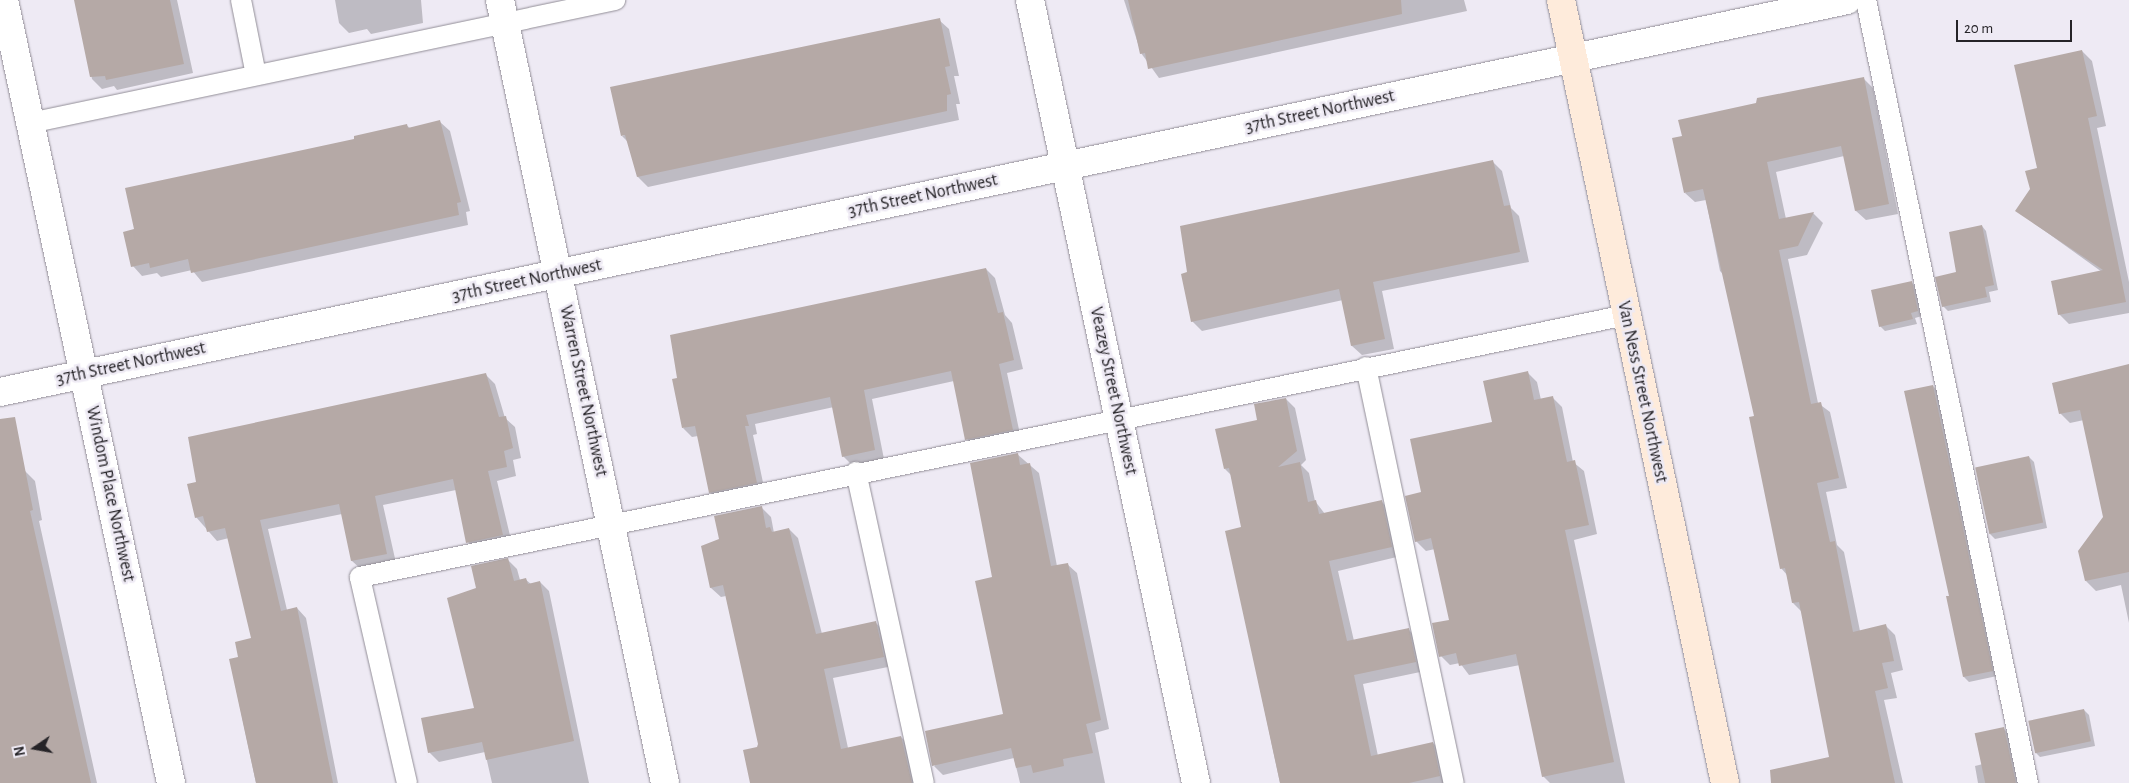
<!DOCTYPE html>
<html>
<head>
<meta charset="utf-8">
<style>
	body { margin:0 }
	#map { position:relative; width:2129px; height:783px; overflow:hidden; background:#eeeaf4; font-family:"Alegreya Sans",sans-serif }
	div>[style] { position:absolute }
	.shadow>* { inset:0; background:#0003 }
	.building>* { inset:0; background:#b5a9a6; transform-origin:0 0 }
	.roads { filter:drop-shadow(0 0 1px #928e97) drop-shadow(0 0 1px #928e97) }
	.service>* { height:20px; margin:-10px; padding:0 10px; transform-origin:10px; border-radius:10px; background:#fff }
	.minor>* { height:28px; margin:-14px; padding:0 14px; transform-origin:14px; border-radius:14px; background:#fff }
	.secondary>* { height:28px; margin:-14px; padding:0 14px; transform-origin:14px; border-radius:14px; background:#feebdb }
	span { translate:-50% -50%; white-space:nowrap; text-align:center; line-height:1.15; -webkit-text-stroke:5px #eeeaf4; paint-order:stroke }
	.street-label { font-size:18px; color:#252327 }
	.north { position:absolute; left:10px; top:723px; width:50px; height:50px; -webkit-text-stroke:4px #eeeaf4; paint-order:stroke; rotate:258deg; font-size:14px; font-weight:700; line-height:20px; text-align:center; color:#252327 }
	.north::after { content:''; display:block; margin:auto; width:18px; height:22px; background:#252327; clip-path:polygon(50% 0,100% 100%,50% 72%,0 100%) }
	.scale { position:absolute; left:1956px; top:20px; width:116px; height:22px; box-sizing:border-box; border:2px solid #252327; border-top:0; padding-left:6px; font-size:15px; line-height:18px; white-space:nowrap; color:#252327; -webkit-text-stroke:4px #eeeaf4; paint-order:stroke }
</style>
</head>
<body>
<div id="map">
	<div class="shadow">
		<i style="clip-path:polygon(75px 0,177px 0,193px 73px,117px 90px,114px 86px,102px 89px,92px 79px)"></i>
		<i style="clip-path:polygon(335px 0,421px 0,423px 23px,371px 34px,367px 29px,349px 33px,339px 23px)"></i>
		<i style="clip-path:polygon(1124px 0,1464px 0,1467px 11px,1159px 78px,1141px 53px)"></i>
		<i style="clip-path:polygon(939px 20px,949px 29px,959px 76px,954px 76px,960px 104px,956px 104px,959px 120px,648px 187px,638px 177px,628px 142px,622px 136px)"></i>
		<i style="clip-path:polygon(2082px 51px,2092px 61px,2106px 126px,2097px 128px,2129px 282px,2129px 313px,2069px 324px,2059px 314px,2102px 272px,2017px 211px,2031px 189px)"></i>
		<i style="clip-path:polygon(1863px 78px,1873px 88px,1898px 214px,1866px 220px,1856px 211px,1844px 156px,1776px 172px,1786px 219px,1813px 213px,1823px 223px,1807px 255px,1788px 259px,1818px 403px,1830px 412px,1847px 488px,1826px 492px,1837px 545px,1844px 552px,1860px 631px,1886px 626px,1895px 635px,1903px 670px,1891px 673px,1897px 698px,1884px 700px,1903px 783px,1913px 783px,1827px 783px,1831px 758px,1802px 612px,1793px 603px,1787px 575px,1781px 568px,1755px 417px,1725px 276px,1720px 271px,1706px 200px,1695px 202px,1685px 193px)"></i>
		<i style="clip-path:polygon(440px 122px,450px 131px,470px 211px,466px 212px,468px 225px,202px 282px,192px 270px,161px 277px,157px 273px,142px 276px,133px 266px,135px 230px,356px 140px,406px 125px,410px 128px)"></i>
		<i style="clip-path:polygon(1492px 161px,1502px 171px,1511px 208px,1519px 216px,1529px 262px,1382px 291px,1394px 349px,1362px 355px,1352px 346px,1343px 300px,1202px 331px,1192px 321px)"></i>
		<i style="clip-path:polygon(1982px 226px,1986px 231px,1998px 290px,1989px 292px,1991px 302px,1948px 311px,1943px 306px)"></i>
		<i style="clip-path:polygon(986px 269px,995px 278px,1005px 315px,1012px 323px,1023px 369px,1007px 373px,1021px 439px,976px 448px,967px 439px,954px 381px,872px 399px,884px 459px,852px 465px,843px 456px,834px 407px,755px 424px,757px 434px,753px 435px,765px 492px,719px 501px,710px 492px,698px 436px,692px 437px,683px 428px)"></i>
		<i style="clip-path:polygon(1912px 283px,1917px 288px,1922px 316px,1915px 318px,1917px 324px,1885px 331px,1880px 326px)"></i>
		<i style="clip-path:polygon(2129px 366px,2129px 623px,2121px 585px,2096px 591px,2086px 581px,2105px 517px,2084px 420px,2070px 423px,2060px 413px)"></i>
		<i style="clip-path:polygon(1528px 373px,1537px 382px,1541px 400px,1552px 397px,1562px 407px,1573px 462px,1584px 471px,1597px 534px,1574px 540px,1625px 783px,1550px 783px,1543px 776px,1520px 665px,1469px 675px,1460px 663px,1450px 665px,1441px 656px,1450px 621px,1435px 549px,1426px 551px,1416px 541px,1423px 493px,1493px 423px)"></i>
		<i style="clip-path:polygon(486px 375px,495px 384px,505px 418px,515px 427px,521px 458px,513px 460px,516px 476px,497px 481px,512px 544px,477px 552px,468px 542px,456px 490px,383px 505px,396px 563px,362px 570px,352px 561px,342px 514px,268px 529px,287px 610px,297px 608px,306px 618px,338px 783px,256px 783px,230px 660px,240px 658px,252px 639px,229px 538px,217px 541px,196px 517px)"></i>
		<i style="clip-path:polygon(1933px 386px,1938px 391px,1997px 676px,1969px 682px,1964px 677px,1947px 597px,1950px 597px)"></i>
		<i style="clip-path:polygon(1286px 399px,1295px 408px,1306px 460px,1301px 465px,1309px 473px,1315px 501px,1325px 514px,1382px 502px,1391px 511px,1401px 556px,1338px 571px,1354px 641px,1409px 630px,1418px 639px,1425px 671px,1363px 684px,1378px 756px,1433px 743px,1442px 752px,1449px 783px,1280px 783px,1227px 532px,1243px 528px,1231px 475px,1225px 469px,1258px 421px)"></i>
		<i style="clip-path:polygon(1017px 454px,1039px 473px,1057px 566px,1067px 564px,1077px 573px,1109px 729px,1095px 733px,1105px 783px,1020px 783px,1014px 758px,943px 775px,934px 766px,1005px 715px,993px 578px)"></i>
		<i style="clip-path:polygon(2029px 457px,2034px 462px,2047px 528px,1995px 539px,1990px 534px)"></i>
		<i style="clip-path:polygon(25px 471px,35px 481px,42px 520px,39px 521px,97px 783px,0 783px,0 476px)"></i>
		<i style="clip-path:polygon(761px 507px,771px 517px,774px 533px,789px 529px,798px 538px,822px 634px,876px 623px,885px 632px,893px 666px,833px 678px,848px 748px,901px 737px,910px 746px,918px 783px,751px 783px,759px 744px,726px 596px,721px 597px,711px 588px,720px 540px)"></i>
		<i style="clip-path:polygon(508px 560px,517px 569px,520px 580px,525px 579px,531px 584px,540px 582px,549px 591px,589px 783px,492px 783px,485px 752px,439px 762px,429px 752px,476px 709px,477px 589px)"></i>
		<i style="clip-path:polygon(2084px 710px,2089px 715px,2095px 746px,2040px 757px,2035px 752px)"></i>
		<i style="clip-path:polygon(2004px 729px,2009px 734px,2019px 783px,1978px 783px,1975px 766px,1983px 764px)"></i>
	</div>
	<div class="building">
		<i style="clip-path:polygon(74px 0,170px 0,184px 64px,106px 80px,105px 76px,90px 77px)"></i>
		<i style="clip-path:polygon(1128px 0,1401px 0,1402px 14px,1148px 69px,1145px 53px,1140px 54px)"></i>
		<i style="clip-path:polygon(940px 18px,950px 66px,945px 67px,951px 94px,947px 95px,947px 111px,637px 177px,625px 135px,621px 136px,610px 87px)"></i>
		<i style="clip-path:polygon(2082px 50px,2097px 116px,2088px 118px,2126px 302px,2058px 315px,2051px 281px,2103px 270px,2015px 211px,2030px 189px,2025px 171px,2037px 168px,2014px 65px)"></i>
		<i style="clip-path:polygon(1864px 77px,1889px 204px,1855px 211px,1841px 146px,1767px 162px,1779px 219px,1814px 212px,1798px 246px,1779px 250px,1811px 404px,1821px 402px,1839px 478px,1817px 483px,1830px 542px,1835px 541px,1853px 632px,1886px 624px,1894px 661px,1882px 663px,1888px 688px,1875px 691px,1895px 783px,1771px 783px,1770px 770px,1829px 757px,1799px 602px,1792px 603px,1785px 568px,1780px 569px,1749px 417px,1754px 416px,1703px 189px,1684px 193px,1672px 138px,1682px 136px,1678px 120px,1756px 103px,1757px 98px)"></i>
		<i style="clip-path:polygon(440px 120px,461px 202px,457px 203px,459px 215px,191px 273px,188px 259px,150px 268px,149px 263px,131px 267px,123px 232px,134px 229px,125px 188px,354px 139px,354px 136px,407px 124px,408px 128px)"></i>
		<i style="clip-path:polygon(1493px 160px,1504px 206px,1510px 205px,1520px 252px,1373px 282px,1385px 339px,1351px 346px,1339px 289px,1191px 322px,1181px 274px,1187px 272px,1180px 226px)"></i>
		<i style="clip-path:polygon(1982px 225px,1994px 285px,1985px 287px,1987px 297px,1942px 307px,1935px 277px,1956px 272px,1949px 232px)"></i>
		<i style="clip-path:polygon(986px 268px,998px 313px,1003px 312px,1014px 360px,999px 364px,1013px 430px,965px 440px,951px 371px,864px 390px,875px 450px,842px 457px,830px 397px,746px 415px,749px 426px,745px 426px,757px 483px,709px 493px,695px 426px,682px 428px,672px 379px,677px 378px,670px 335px)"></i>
		<i style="clip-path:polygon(1912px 281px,1918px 311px,1911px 313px,1913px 319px,1879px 327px,1871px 290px)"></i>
		<i style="clip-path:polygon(2129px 364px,2129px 572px,2085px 581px,2078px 551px,2103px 517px,2080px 410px,2059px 414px,2052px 383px)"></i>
		<i style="clip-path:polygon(1528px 371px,1534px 400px,1553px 396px,1567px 462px,1575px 460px,1589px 525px,1565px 530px,1614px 762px,1542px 777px,1516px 654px,1459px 666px,1456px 653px,1439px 657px,1432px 623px,1449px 620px,1431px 538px,1415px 542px,1405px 496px,1421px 492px,1410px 439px,1492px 422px,1483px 381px)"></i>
		<i style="clip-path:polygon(486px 373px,499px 417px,506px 416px,513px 448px,504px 451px,507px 467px,488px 471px,503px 535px,466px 543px,453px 479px,375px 496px,387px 554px,351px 561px,339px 504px,260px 520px,281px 611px,297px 607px,333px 783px,256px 783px,229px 659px,238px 657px,235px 642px,251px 638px,225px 528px,207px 532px,203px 516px,195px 518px,187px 484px,196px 482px,188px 437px)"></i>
		<i style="clip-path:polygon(1933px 385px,1993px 671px,1963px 677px,1946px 596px,1949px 596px,1904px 391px)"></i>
		<i style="clip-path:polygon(1286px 398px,1297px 451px,1278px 467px,1300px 462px,1308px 502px,1316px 500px,1319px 514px,1382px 500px,1392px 547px,1329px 561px,1347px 641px,1409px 628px,1416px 662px,1354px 675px,1371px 756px,1433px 742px,1440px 776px,1409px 783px,1280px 783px,1225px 531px,1241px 527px,1229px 468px,1224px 469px,1215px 429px,1257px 420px,1254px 404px)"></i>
		<i style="clip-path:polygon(15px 417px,33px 510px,30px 511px,91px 783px,0 783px,0 419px)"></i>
		<i style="clip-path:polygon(1018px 453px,1020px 465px,1030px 463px,1051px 566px,1068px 563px,1101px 720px,1086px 724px,1093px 753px,1063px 759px,1064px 766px,1033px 773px,1031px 765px,1016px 768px,1011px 748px,932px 766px,925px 731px,1003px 714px,975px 581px,992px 577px,970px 463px)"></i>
		<i style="left:2029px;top:456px;width:68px;height:55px;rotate:78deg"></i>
		<i style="clip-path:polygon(762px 506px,766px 528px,770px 527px,772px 532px,789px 528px,816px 634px,876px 621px,884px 657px,824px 669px,841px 749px,901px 736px,912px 783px,750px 783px,743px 750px,757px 747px,758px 744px,723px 585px,710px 588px,701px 546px,719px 539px,714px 516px)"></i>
		<i style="clip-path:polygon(508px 558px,514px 581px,526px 578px,528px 584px,540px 581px,574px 741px,486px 760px,482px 742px,428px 753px,421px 718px,474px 708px,447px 598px,476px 588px,471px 566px)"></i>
		<i style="left:2084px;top:709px;width:33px;height:57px;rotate:78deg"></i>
		<i style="left:2004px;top:727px;width:57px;height:30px;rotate:78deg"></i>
	</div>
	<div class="roads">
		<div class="service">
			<i style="left:241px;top:0;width:76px;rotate:78.7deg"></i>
			<i style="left:1866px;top:0;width:800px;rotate:78.31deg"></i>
			<i style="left:30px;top:123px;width:598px;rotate:-11.87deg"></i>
			<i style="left:1366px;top:367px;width:425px;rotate:78.1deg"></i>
			<i style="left:856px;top:472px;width:318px;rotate:77.7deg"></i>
			<i style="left:407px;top:783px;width:211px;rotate:-102.9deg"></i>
			<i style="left:360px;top:577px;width:1293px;rotate:-11.69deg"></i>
		</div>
		<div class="minor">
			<i style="left:4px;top:0;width:801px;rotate:77.96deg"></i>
			<i style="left:500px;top:0;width:800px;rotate:78.1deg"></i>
			<i style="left:1030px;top:0;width:800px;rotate:78.03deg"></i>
			<i style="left:0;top:392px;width:1888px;rotate:-11.98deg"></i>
		</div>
		<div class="secondary">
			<i style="left:1561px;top:0;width:800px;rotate:78.17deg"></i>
		</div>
	</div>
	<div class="street-label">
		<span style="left:1320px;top:112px;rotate:-12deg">37th Street Northwest</span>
		<span style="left:923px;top:196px;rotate:-12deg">37th Street Northwest</span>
		<span style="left:527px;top:281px;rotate:-12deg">37th Street Northwest</span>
		<span style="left:131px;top:364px;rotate:-12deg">37th Street Northwest</span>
		<span style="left:583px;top:391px;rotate:78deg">Warren Street Northwest</span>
		<span style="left:1113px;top:391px;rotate:78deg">Veazey Street Northwest</span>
		<span style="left:1642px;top:392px;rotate:78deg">Van Ness Street Northwest</span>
		<span style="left:110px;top:494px;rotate:78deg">Windom Place Northwest</span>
	</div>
	<div class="north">N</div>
	<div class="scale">20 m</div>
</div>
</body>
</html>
